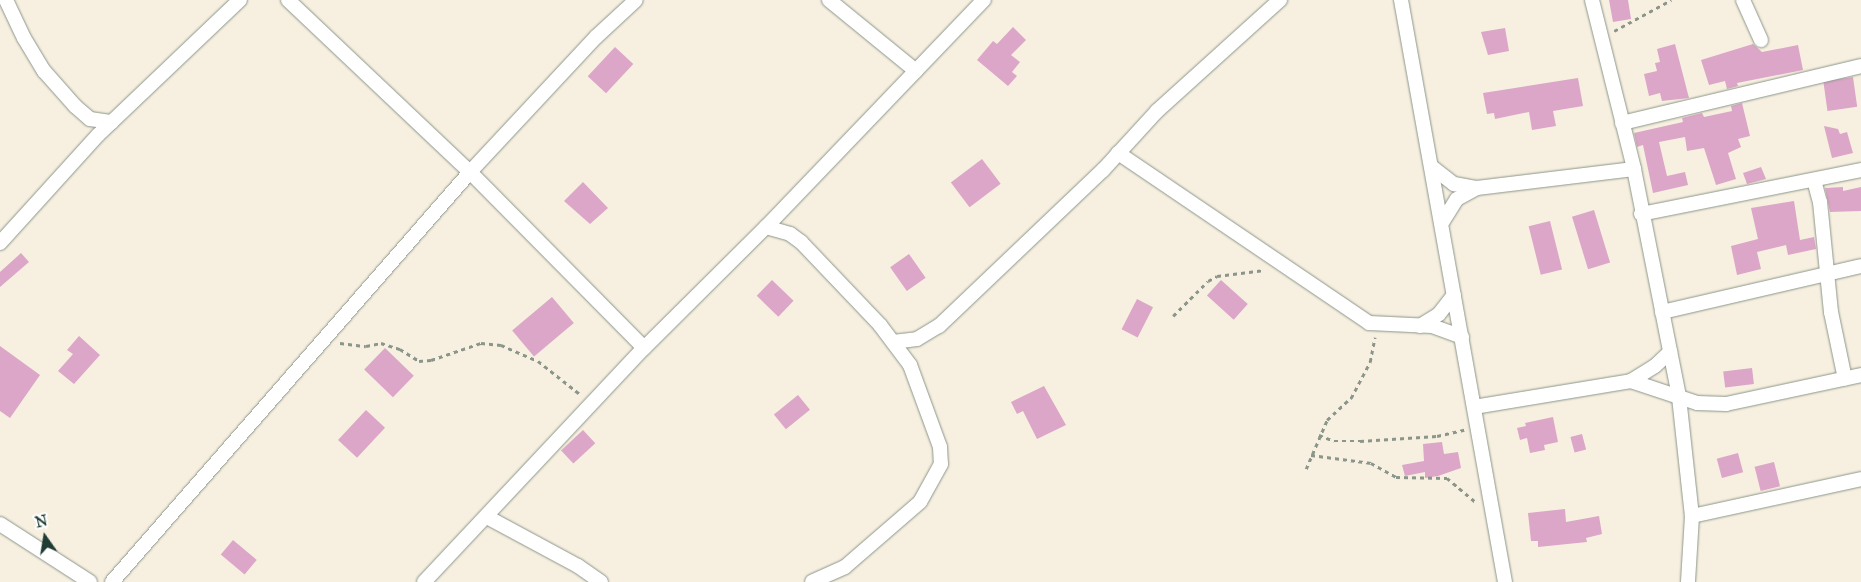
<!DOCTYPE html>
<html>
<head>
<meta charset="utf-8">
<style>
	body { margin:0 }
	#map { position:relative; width:1861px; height:582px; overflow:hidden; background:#f7f0e0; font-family:"IM FELL Great Primer",serif }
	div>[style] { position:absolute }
	.building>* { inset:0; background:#dba6c7; transform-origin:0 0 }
	.path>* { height:2.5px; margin-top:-1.25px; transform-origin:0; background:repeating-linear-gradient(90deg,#8b968a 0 4px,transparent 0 8px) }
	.roads { filter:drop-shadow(0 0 1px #8b968a) drop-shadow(0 0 1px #8b968a) }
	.street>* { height:14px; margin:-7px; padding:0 7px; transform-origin:7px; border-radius:7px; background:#fff }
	span { translate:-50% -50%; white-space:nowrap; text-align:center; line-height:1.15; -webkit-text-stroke:4px #fff; paint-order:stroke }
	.north { position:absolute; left:20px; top:512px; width:50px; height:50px; -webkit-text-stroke:4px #fff; paint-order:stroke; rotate:347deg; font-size:14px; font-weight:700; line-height:20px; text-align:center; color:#1f3d34 }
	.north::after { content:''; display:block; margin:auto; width:18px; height:22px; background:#1f3d34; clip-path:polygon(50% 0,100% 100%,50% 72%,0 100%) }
</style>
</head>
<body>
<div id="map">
	<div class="building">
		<i style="clip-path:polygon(1609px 0,1628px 0,1631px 19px,1613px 22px)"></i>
		<i style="clip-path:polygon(1013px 27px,1026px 40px,1011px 55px,1020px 62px,1012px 72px,1017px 76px,1008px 86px,977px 60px,993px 41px,997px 44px)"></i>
		<i style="clip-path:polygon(1505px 28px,1509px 51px,1488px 55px,1481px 32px)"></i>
		<i style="clip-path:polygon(1675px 44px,1689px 98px,1662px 101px,1660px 93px,1649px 96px,1644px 74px,1657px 71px,1655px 63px,1660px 62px,1657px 49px)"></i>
		<i style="clip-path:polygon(1753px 44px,1762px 52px,1798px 45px,1803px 70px,1737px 83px,1738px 86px,1727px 89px,1725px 81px,1709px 85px,1701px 60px)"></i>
		<i style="left:615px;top:47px;width:25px;height:40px;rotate:43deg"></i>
		<i style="left:1853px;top:77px;width:30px;height:30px;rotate:82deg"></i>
		<i style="clip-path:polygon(1578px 78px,1583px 106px,1553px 111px,1556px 126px,1532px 130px,1529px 112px,1495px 119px,1494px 113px,1487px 114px,1483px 93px)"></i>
		<i style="clip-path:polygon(1742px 103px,1750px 136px,1738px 139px,1741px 147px,1728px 153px,1736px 179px,1716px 185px,1704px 148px,1687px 151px,1685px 137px,1659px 142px,1667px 176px,1685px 172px,1688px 185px,1653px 193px,1643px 145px,1637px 147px,1634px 133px,1683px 122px,1682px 118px,1702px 113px,1704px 117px,1732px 111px,1731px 106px)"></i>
		<i style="clip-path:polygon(1824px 126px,1838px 129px,1840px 134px,1847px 132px,1853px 153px,1832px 158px)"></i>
		<i style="left:982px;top:159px;width:31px;height:39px;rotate:53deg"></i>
		<i style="clip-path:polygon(1761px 167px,1766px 179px,1747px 184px,1743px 173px)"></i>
		<i style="clip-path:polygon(583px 182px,608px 208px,590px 224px,564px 201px)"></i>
		<i style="clip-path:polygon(1843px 187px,1843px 191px,1861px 187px,1861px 211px,1830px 212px,1825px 188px)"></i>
		<i style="clip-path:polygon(1794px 201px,1800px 240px,1814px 237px,1816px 249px,1788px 255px,1786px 245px,1757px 252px,1761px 269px,1737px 275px,1731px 246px,1758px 239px,1751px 208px)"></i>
		<i style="left:1594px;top:210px;width:55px;height:23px;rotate:73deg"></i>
		<i style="left:1550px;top:221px;width:50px;height:22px;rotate:76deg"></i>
		<i style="clip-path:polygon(21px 253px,29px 262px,0 287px,0 272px)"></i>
		<i style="left:909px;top:254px;width:29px;height:23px;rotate:55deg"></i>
		<i style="left:772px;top:280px;width:30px;height:22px;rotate:44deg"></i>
		<i style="left:1221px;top:280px;width:36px;height:21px;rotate:42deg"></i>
		<i style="left:552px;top:297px;width:34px;height:52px;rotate:50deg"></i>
		<i style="left:1137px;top:299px;width:18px;height:34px;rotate:27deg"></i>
		<i style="clip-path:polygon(79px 336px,100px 355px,74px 384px,58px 371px,73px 354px,67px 350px)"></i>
		<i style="clip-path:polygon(0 346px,40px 375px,10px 418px,0 411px)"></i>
		<i style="left:385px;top:348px;width:40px;height:30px;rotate:44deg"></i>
		<i style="left:1752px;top:368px;width:16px;height:29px;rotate:83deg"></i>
		<i style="clip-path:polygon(1044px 386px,1066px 425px,1037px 439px,1023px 411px,1017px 414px,1011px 402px)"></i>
		<i style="left:798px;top:395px;width:19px;height:31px;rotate:51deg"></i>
		<i style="left:366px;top:410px;width:26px;height:41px;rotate:43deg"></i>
		<i style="clip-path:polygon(1553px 417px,1558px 442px,1544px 445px,1545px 450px,1530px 453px,1527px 438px,1520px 440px,1517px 428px,1526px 426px,1525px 423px)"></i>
		<i style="left:583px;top:430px;width:18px;height:30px;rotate:47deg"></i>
		<i style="left:1582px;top:434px;width:16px;height:12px;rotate:75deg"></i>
		<i style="clip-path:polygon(1442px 442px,1444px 454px,1458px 452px,1461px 468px,1438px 476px,1425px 478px,1425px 472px,1405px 476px,1402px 465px,1424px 461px,1423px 444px)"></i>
		<i style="left:1738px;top:453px;width:20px;height:22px;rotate:75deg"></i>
		<i style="left:1774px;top:462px;width:25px;height:20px;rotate:76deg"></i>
		<i style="clip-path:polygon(1565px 509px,1566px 522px,1599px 516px,1602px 534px,1586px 538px,1587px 542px,1538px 547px,1538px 541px,1531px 541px,1528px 513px)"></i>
		<i style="left:233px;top:540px;width:31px;height:19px;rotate:40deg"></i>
	</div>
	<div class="path">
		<i style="left:1614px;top:31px;width:65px;rotate:-28.5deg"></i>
		<i style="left:1173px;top:316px;width:49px;rotate:-45deg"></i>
		<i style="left:1208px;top:281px;width:10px;rotate:-29deg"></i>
		<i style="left:1217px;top:276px;width:48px;rotate:-7.1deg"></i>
		<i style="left:340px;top:343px;width:26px;rotate:7deg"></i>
		<i style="left:366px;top:346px;width:15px;rotate:-11deg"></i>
		<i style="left:381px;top:343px;width:20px;rotate:18deg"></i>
		<i style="left:400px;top:349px;width:22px;rotate:32deg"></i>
		<i style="left:419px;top:361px;width:12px;rotate:-5deg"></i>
		<i style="left:431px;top:360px;width:53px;rotate:-18.8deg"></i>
		<i style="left:481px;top:343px;width:20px;rotate:6deg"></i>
		<i style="left:501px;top:345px;width:40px;rotate:23.4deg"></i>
		<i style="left:538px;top:361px;width:55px;rotate:38.3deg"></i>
		<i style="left:1319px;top:435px;width:16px;rotate:22deg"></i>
		<i style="left:1334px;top:441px;width:26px"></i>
		<i style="left:1360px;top:441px;width:77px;rotate:-3.7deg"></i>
		<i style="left:1437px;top:436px;width:28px;rotate:-13deg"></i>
		<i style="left:1311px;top:455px;width:61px;rotate:7.6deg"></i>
		<i style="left:1371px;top:463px;width:29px;rotate:29deg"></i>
		<i style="left:1396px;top:477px;width:51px;rotate:1.1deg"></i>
		<i style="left:1447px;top:478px;width:39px;rotate:40deg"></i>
		<i style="left:1306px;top:469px;width:53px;rotate:-66.8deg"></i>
		<i style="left:1327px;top:420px;width:33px;rotate:-43deg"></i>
		<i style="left:1351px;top:398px;width:41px;rotate:-62.2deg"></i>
		<i style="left:1370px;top:362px;width:25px;rotate:-79deg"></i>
	</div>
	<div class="roads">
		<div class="street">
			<i style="left:6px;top:0;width:42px;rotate:64.7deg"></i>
			<i style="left:24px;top:38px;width:39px;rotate:59deg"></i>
			<i style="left:44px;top:71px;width:47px;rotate:48.5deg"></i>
			<i style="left:75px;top:106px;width:20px;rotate:41deg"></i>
			<i style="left:90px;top:119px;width:22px;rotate:8deg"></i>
			<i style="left:288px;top:0;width:250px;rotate:43.4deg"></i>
			<i style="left:470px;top:172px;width:247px;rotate:45.3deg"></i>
			<i style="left:829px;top:0;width:112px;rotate:39.2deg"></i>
			<i style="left:1401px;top:0;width:591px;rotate:79.87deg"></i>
			<i style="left:1592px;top:0;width:174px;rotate:76deg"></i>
			<i style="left:1634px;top:169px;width:232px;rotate:78.8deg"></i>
			<i style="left:1679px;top:397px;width:120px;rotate:83.8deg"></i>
			<i style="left:1692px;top:516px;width:66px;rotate:93.5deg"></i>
			<i style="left:1743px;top:0;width:44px;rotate:65.8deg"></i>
			<i style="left:1622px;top:123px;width:246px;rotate:-13.4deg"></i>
			<i style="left:1118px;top:153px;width:303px;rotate:34.1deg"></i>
			<i style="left:1369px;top:323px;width:63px;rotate:2.7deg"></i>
			<i style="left:1432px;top:326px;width:32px;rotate:20deg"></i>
			<i style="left:1432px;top:167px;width:28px;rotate:38deg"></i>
			<i style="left:1454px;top:184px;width:22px;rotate:10deg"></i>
			<i style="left:1814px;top:180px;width:23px;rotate:75deg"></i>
			<i style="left:1820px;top:202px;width:111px;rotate:84.3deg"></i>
			<i style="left:1831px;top:312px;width:68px;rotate:78.2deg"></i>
			<i style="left:1641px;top:214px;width:224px;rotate:-11.3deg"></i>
			<i style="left:1443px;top:221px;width:26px;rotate:-58deg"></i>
			<i style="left:1457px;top:199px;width:23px;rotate:-29deg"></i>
			<i style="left:1477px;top:188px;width:158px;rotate:-6.9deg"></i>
			<i style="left:766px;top:227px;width:25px;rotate:16deg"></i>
			<i style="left:790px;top:234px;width:14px;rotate:36deg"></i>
			<i style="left:801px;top:242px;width:115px;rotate:46.4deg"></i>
			<i style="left:880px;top:325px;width:50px;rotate:53.1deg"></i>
			<i style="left:910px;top:365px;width:87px;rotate:69.9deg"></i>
			<i style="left:940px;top:447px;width:17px;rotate:87deg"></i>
			<i style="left:941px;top:464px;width:43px;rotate:118.9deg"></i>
			<i style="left:920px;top:502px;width:99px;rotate:139.1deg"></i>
			<i style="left:845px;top:567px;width:36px;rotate:156deg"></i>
			<i style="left:0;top:243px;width:146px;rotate:-47.8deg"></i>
			<i style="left:98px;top:135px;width:196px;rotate:-43.6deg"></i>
			<i style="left:1662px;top:312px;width:204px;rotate:-13deg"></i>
			<i style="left:1420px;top:326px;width:22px;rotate:-32deg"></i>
			<i style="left:1439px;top:314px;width:24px;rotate:-52deg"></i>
			<i style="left:893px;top:342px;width:24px;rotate:-7deg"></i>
			<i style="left:917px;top:339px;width:26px;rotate:-31deg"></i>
			<i style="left:939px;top:326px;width:226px;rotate:-43.6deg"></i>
			<i style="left:1103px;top:170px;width:80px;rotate:-47.5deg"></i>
			<i style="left:1157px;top:111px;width:166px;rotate:-42.1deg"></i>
			<i style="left:1631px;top:381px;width:28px;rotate:-32deg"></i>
			<i style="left:1655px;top:366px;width:21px;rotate:-43deg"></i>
			<i style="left:1474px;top:407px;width:159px;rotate:-9.4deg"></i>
			<i style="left:1631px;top:381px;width:70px;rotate:18.4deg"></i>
			<i style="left:1697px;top:403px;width:29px;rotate:2deg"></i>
			<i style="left:1726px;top:404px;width:138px;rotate:-12.1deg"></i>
			<i style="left:1692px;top:516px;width:173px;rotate:-12.3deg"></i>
			<i style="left:487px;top:517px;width:103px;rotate:28.3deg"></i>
			<i style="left:578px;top:566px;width:28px;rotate:35deg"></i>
			<i style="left:0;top:524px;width:107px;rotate:32.8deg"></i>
			<i style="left:112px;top:582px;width:544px;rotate:-48.87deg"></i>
			<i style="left:470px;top:172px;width:185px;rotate:-47deg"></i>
			<i style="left:596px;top:37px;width:54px;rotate:-42.8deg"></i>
			<i style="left:424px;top:582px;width:321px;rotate:-46.8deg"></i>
			<i style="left:644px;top:348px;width:172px;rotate:-44.8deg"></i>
			<i style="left:766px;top:227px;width:315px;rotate:-46.2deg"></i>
		</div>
	</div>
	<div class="north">N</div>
</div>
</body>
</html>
